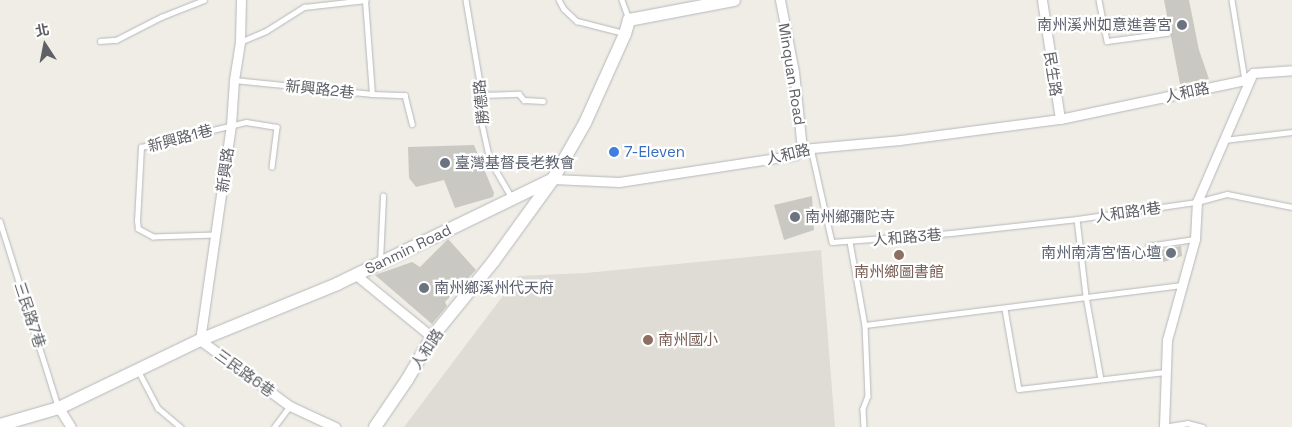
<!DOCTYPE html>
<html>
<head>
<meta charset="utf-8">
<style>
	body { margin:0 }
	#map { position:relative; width:1292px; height:427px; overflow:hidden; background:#efede6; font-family:"Space Grotesk","Noto Sans TC",sans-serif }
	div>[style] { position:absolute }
	.education>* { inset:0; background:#dedcd4 }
	.building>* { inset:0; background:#cac8c2 }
	.roads { filter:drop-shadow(0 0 1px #b6b7bb) drop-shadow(0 0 1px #b6b7bb) }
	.lane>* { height:4.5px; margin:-2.25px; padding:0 2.25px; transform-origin:2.25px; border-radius:2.25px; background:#fff }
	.street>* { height:9px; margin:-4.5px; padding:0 4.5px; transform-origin:4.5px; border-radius:4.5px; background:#fff }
	.secondary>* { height:12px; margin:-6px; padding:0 6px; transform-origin:6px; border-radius:6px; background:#fff }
	.dots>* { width:14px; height:14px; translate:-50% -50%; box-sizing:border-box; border:2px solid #fff; border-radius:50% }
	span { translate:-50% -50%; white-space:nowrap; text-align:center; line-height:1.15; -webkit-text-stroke:4.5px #fff; paint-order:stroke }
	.worship-label { font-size:15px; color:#5b616d }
	.right { translate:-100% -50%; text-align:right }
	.left { translate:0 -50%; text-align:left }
	.street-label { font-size:15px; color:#5d6065 }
	.shop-label { font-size:15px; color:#366cbe }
	.education-label { font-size:15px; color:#785e54 }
	.north { position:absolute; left:20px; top:20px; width:50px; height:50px; -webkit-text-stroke:4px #fff; paint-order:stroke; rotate:349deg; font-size:14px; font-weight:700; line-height:20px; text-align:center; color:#5d6065 }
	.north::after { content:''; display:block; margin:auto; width:18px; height:22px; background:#5d6065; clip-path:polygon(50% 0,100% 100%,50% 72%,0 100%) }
</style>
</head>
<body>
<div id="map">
	<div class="education">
		<i style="clip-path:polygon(821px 250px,835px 427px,404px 427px,518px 276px,586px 273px)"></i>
	</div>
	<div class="building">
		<i style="clip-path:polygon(1164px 0,1189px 0,1199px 50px,1209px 79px,1180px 84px)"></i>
		<i style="clip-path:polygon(474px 145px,494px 193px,493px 197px,455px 208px,444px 180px,416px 187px,409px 178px,408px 147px)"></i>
		<i style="clip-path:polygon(812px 196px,814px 230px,784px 240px,774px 205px)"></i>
		<i style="clip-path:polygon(448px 239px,476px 270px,445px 302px,447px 306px,432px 324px,375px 275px,412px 262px,420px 267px)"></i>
		<i style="clip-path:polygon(1181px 246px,1182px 256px,1163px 262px,1160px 250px)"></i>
	</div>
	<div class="roads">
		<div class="lane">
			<i style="left:466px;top:0;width:96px;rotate:80.4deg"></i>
			<i style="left:482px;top:95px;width:20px;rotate:96deg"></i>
			<i style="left:480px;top:115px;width:46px;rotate:77.5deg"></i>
			<i style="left:490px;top:160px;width:44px;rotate:59.9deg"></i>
			<i style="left:559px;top:0;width:10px;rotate:61deg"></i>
			<i style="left:564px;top:9px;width:18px;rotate:43deg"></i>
			<i style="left:577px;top:21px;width:49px;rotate:14.3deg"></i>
			<i style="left:622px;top:0;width:20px;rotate:70deg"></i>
			<i style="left:1099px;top:0;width:42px;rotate:79deg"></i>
			<i style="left:1107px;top:41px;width:61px;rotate:-7.6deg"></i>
			<i style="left:1232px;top:0;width:81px;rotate:80.8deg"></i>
			<i style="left:100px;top:41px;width:16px;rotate:-4deg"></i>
			<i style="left:116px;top:40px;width:51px;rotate:-27.1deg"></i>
			<i style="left:161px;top:17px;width:46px;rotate:-21.6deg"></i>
			<i style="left:240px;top:42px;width:28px;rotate:-23deg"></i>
			<i style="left:266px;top:31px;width:45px;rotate:-32.3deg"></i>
			<i style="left:304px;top:7px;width:62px;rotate:-6.4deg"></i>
			<i style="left:234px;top:80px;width:139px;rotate:5.8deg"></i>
			<i style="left:372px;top:94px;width:93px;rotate:-94.3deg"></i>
			<i style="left:372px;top:94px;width:33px;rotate:2deg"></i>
			<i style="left:405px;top:95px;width:30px;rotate:76deg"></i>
			<i style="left:482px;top:95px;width:37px;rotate:-2deg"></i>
			<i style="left:519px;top:94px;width:8px;rotate:50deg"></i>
			<i style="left:524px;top:100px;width:19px;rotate:3deg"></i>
			<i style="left:1224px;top:140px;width:68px;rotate:-6.7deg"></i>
			<i style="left:811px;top:148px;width:96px;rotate:77.4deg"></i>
			<i style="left:832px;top:242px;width:119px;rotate:-4.3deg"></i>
			<i style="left:951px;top:233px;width:127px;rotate:-6.3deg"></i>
			<i style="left:1077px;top:219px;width:121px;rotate:-8.1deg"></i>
			<i style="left:1197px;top:202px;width:31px;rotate:-15deg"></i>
			<i style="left:1227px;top:194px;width:66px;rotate:11.3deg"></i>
			<i style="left:1077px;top:219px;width:78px;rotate:83.3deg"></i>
			<i style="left:1086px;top:296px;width:84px;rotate:79.8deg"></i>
			<i style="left:0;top:221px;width:194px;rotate:72.6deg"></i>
			<i style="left:215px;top:235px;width:62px;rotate:178.2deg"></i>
			<i style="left:153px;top:237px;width:17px;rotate:-152deg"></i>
			<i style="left:138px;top:229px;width:8px;rotate:-97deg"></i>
			<i style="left:137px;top:221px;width:74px;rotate:-86.9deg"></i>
			<i style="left:141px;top:147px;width:108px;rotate:-13.4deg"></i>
			<i style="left:246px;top:122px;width:31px;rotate:9deg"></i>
			<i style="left:277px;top:127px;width:40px;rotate:97.1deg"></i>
			<i style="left:850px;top:242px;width:84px;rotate:79.8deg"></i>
			<i style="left:865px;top:325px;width:71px;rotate:87.6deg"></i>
			<i style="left:868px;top:396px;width:14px;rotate:111deg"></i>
			<i style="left:863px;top:409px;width:18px;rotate:87deg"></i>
			<i style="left:1148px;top:246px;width:48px;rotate:-8.5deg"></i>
			<i style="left:380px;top:262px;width:66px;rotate:-87.4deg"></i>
			<i style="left:1005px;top:309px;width:81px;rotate:80.1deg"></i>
			<i style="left:1019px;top:389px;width:149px;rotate:-6.6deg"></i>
			<i style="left:865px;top:325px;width:321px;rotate:-7.2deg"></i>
			<i style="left:139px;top:372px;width:41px;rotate:62.2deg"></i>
			<i style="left:158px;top:408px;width:30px;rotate:40deg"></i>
			<i style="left:274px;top:427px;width:26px;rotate:-53deg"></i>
			<i style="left:1163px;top:427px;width:24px;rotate:-9deg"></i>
			<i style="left:1187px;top:423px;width:16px;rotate:14deg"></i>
		</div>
		<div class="street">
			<i style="left:241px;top:0;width:42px;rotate:91.4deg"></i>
			<i style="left:240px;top:42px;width:38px;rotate:99deg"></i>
			<i style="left:234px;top:80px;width:45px;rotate:93.8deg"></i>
			<i style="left:231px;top:125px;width:217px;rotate:98.2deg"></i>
			<i style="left:200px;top:340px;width:112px;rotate:36.3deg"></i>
			<i style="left:290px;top:406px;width:50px;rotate:25deg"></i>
			<i style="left:780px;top:0;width:73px;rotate:79deg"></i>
			<i style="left:794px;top:72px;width:77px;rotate:84.1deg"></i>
			<i style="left:1042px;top:0;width:120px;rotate:81.4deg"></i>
			<i style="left:553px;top:179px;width:66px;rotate:2.6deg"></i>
			<i style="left:619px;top:182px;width:178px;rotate:-8.7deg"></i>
			<i style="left:795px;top:155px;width:9px;rotate:-41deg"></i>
			<i style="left:802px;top:149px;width:98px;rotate:-5.2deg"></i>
			<i style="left:900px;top:140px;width:161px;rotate:-7.5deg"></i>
			<i style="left:1060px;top:119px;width:189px;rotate:-11.9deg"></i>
			<i style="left:1245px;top:80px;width:11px;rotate:-41deg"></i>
			<i style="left:1253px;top:73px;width:39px;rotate:-4deg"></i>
			<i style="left:356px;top:275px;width:98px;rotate:39.2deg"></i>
			<i style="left:59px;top:408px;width:22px;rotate:58deg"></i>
			<i style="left:1164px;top:426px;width:86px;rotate:-88deg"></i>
			<i style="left:1167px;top:340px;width:105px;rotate:-74.5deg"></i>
			<i style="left:1195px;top:239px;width:37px;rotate:-87deg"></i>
			<i style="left:1197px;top:202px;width:136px;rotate:-66.6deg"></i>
		</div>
		<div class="secondary">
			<i style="left:0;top:425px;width:61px;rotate:-16.1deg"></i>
			<i style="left:59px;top:408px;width:157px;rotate:-25.7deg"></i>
			<i style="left:200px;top:340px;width:148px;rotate:-22.2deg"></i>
			<i style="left:337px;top:284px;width:240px;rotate:-25.9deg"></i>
			<i style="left:375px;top:427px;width:57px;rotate:-55.8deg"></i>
			<i style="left:407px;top:380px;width:50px;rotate:-59.8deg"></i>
			<i style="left:432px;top:337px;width:97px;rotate:-50.9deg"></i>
			<i style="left:493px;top:262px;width:102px;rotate:-54.1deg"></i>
			<i style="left:553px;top:179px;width:64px;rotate:-60.3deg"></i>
			<i style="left:585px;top:123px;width:98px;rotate:-65.8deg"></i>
			<i style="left:625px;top:34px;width:15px;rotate:-74deg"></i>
			<i style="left:629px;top:20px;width:107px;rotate:-10.8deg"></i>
		</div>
	</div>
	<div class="dots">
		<i style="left:1182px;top:25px;background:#6b7280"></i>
		<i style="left:614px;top:152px;background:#3f7fe0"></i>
		<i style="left:445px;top:163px;background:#6b7280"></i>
		<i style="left:795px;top:217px;background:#6b7280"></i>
		<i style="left:1171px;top:253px;background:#6b7280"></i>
		<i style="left:899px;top:255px;background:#8d6e63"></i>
		<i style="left:424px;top:288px;background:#6b7280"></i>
		<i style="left:648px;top:340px;background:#8d6e63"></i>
	</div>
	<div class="worship-label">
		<span class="right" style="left:1172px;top:25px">南州溪州如意進善宮</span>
		<span class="left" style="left:455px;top:163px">臺灣基督長老教會</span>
		<span class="left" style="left:805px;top:217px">南州鄉彌陀寺</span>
		<span class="right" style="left:1161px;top:253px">南州南清宮悟心壇</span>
		<span class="left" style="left:434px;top:288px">南州鄉溪州代天府</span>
	</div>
	<div class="street-label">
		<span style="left:792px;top:74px;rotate:81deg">Minquan Road</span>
		<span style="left:1053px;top:74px;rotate:81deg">民生路</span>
		<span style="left:320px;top:89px;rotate:6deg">新興路2巷</span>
		<span style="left:1187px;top:92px;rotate:-12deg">人和路</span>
		<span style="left:481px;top:102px;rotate:-95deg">勝德路</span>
		<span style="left:180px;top:138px;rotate:-15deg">新興路1巷</span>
		<span style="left:788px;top:154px;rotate:-13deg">人和路</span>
		<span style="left:225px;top:170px;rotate:-82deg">新興路</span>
		<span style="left:1128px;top:212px;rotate:-8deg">人和路1巷</span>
		<span style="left:907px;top:237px;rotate:-5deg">人和路3巷</span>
		<span style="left:408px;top:249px;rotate:-26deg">Sanmin Road</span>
		<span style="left:30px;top:315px;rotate:72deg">三民路7巷</span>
		<span style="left:427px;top:349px;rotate:-57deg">人和路</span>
		<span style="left:245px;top:373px;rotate:36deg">三民路6巷</span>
	</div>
	<div class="shop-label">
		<span class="left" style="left:624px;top:152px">7-Eleven</span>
	</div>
	<div class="education-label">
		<span style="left:899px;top:272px">南州鄉圖書館</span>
		<span class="left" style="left:658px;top:340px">南州國小</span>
	</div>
	<div class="north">北</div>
</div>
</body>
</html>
